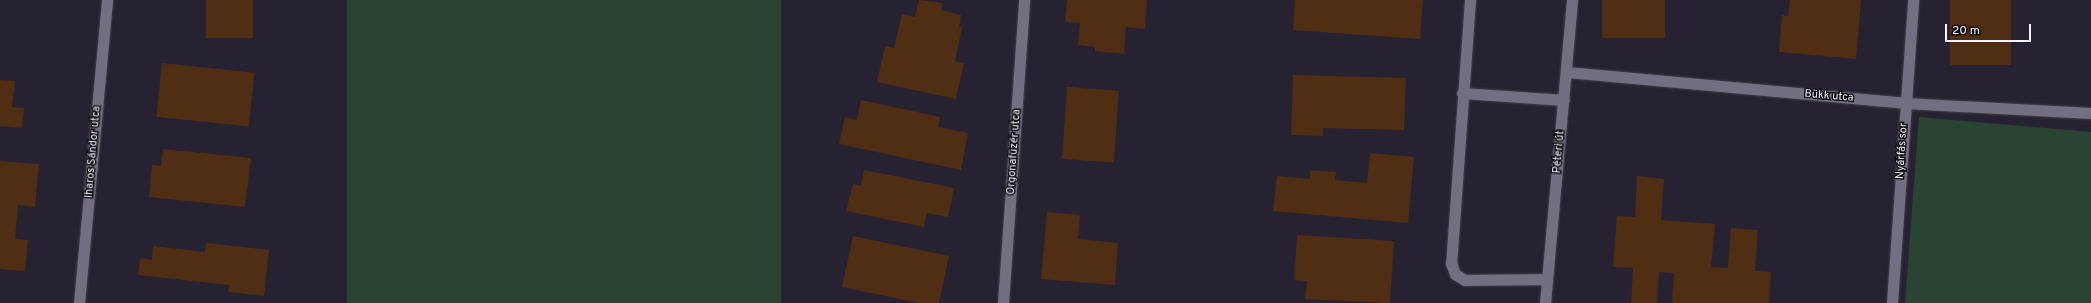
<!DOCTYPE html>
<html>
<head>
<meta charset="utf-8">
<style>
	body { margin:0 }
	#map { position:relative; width:2091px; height:303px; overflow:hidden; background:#262231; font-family:Overpass,sans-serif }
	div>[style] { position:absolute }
	.green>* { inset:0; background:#2a4433; transform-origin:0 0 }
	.building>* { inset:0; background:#502e13; transform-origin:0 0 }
	.roads { filter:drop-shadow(0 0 1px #423f4a) drop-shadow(0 0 1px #423f4a) }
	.minor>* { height:11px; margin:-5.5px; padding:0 5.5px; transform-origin:5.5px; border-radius:5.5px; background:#736f80 }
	span { translate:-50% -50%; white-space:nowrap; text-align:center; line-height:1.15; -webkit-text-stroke:3px #0e0d13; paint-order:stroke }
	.street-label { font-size:11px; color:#f5f3fd }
	.scale { position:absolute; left:1945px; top:24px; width:86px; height:18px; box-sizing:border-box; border:2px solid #f5f3fd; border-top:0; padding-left:5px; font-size:12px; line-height:14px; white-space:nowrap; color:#f5f3fd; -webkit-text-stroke:3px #0e0d13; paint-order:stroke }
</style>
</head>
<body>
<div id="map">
	<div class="green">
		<i style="left:347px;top:0;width:434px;height:304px"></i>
		<i style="clip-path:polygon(1919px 117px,2091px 132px,2091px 303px,1905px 303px)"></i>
	</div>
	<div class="building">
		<i style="left:206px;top:0;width:47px;height:38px"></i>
		<i style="clip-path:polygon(919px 0,943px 3px,941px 10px,961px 15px,959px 27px,962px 27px,955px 61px,964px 63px,956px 99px,877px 82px,885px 46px,894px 48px,902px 14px,915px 17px)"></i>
		<i style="clip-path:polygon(1067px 0,1147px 0,1145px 29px,1126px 27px,1124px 54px,1095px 51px,1095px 47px,1078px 45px,1080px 23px,1065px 22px)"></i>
		<i style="clip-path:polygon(1295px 0,1423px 0,1420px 39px,1293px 30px)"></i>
		<i style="left:1602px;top:0;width:63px;height:38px"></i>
		<i style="clip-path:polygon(1790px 0,1861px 0,1856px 59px,1779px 52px,1782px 15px,1788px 16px)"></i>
		<i style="left:1950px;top:0;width:61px;height:65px"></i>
		<i style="left:162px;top:63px;width:93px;height:54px;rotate:6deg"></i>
		<i style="clip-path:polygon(1293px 75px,1406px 78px,1404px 130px,1323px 128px,1323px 136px,1291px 135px)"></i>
		<i style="clip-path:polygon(0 80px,15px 81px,12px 107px,24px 108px,22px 128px,0 126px)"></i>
		<i style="left:1067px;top:87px;width:52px;height:72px;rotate:4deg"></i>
		<i style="clip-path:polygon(861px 100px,940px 117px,938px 127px,968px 133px,961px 170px,839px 144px,845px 117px,857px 120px)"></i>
		<i style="clip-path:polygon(163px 149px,251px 158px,245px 207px,149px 197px,152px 165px,161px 166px)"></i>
		<i style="clip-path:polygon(1370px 153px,1414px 157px,1408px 223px,1273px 211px,1277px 176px,1310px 179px,1310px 170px,1336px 172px,1335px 180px,1367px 183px)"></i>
		<i style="clip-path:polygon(0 161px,39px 164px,35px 207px,18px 205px,15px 239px,28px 240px,25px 271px,0 269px)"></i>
		<i style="clip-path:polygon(864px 170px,954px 188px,948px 217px,927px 213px,924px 227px,846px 211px,853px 184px,861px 186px)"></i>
		<i style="clip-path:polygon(1637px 176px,1664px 179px,1661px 220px,1715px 224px,1711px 267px,1728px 268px,1731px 228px,1758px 230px,1755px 271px,1771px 272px,1769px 303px,1672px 303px,1674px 273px,1659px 272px,1657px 303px,1631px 303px,1633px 268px,1613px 267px,1617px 216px,1635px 217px)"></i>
		<i style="clip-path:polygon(1047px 212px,1080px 215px,1078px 239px,1118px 243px,1115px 285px,1041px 279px)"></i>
		<i style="clip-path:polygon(1297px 235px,1394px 241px,1390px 303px,1305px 299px,1307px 281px,1294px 280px)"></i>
		<i style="clip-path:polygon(853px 236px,949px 256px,939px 303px,919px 303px,842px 287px)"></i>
		<i style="clip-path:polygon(206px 243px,269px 250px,264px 296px,228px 292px,229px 285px,138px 275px,140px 258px,152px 260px,153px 246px,205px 252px)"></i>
	</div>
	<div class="roads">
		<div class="minor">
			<i style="left:1470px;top:0;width:264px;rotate:94.1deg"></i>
			<i style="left:1451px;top:263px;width:12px;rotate:70deg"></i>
			<i style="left:1455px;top:274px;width:12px;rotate:31deg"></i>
			<i style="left:1465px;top:280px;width:82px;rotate:-0.7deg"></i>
			<i style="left:1567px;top:72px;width:339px;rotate:5.2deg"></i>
			<i style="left:1905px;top:103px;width:186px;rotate:3.1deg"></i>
			<i style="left:1462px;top:93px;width:102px;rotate:3.9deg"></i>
			<i style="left:79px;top:303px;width:304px;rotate:-84.7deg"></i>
			<i style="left:1003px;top:303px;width:304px;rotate:-86deg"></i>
			<i style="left:1545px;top:303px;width:304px;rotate:-84.9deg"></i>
			<i style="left:1892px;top:303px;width:304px;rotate:-86deg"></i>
		</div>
	</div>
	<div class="street-label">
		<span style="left:1829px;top:96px;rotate:5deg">Bükk utca</span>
		<span style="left:1902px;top:151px;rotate:-86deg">Nyárfás sor</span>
		<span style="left:93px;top:152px;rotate:-85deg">Iharos Sándor utca</span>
		<span style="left:1014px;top:152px;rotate:-86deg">Orgonafüzér utca</span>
		<span style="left:1559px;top:152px;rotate:-85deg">Péteri út</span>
	</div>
	<div class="scale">20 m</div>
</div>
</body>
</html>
